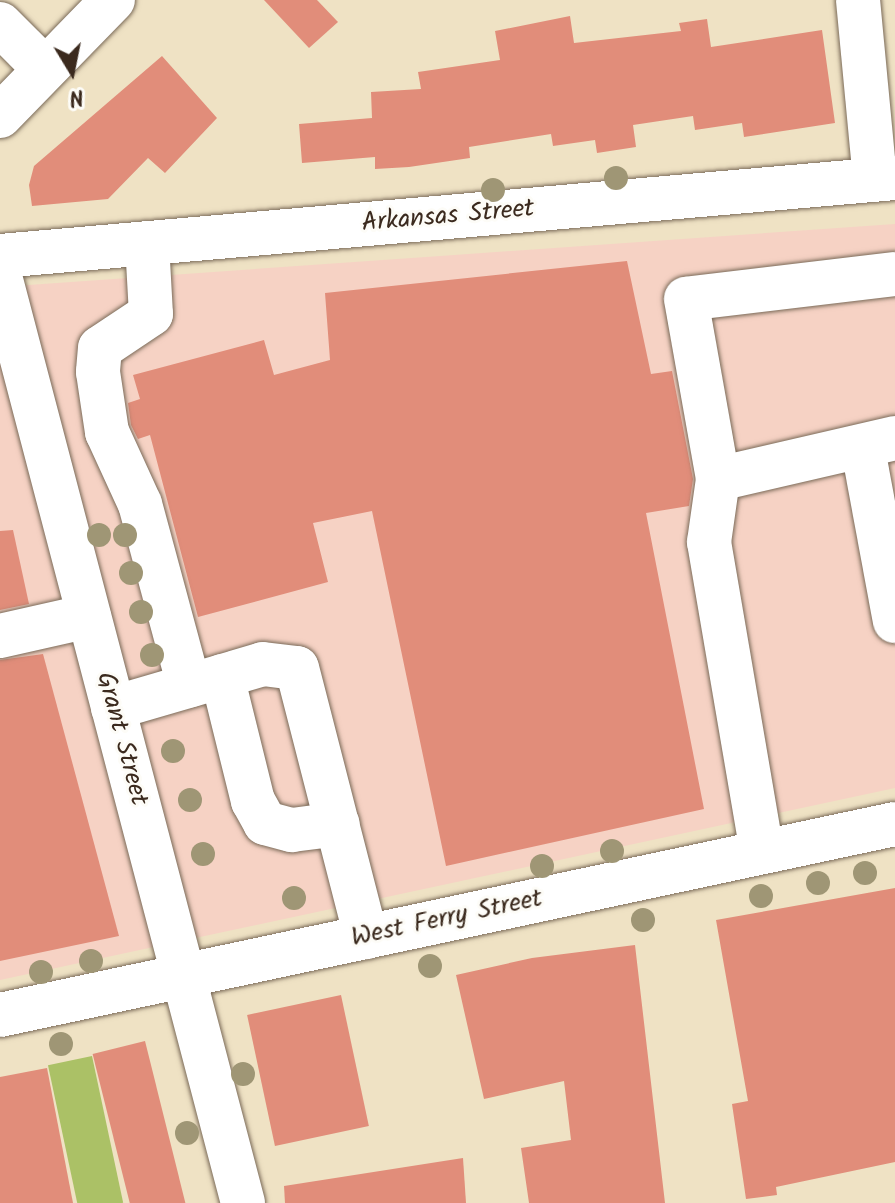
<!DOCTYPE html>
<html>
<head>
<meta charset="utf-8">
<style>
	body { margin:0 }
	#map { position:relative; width:895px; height:1203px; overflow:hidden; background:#efe2c4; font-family:Kalam,sans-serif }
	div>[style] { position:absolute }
	.built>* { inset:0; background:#f6d2c4 }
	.green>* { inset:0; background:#abc166; transform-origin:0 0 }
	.building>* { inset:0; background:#e18d7a; transform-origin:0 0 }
	.roads { filter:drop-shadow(0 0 2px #7a6a58) drop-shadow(0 0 2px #7a6a58) }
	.minor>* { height:44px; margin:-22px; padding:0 22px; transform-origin:22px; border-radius:22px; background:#fff }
	.trees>* { width:24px; height:24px; margin:-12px; border-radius:50%; background:#9f9675 }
	span { translate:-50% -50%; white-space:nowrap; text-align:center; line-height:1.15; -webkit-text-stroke:6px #fdfcf7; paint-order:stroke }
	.street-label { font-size:26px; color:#3b2a1e }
	.north { position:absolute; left:32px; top:32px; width:80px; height:80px; -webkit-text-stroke:6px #fdfcf7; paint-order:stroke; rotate:170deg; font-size:22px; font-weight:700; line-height:32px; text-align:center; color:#3b2a1e }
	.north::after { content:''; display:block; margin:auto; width:28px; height:36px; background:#3b2a1e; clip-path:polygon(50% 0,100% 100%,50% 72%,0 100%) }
</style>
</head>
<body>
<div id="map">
	<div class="built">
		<i style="clip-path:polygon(895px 224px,895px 788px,0 980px,0 287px)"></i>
	</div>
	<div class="green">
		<i style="left:92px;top:1056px;width:150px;height:45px;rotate:78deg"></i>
	</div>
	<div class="building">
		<i style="clip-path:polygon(264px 0,317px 0,338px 22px,309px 48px)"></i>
		<i style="clip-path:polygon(570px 16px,574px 43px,681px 31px,679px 23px,707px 19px,711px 47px,822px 30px,835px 123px,744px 137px,742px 123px,695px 130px,693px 116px,633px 125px,636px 147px,597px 153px,595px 140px,553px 146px,551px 134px,469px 147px,470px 158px,409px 167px,375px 169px,375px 157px,302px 163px,299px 124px,372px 118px,371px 92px,421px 89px,418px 72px,500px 60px,495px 31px)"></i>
		<i style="clip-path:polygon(162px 56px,217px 118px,165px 173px,148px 158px,108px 199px,32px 206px,29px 185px,34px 166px)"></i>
		<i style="clip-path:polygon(627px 261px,651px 374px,672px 371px,693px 479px,689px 506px,646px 513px,704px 809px,446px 866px,372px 511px,313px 523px,328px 582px,198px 617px,150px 435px,138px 439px,131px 425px,128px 403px,140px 399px,133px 375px,264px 340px,274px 375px,330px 360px,325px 293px)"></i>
		<i style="clip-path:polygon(13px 530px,29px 604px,0 610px,0 531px)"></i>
		<i style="clip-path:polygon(43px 654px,119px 936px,0 961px,0 660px)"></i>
		<i style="clip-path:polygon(895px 888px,895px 1162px,776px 1187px,777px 1195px,746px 1199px,732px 1104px,748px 1101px,716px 920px)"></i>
		<i style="clip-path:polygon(635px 945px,665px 1203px,529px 1203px,521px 1148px,571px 1140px,564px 1081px,484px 1099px,456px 975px,532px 958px)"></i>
		<i style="left:341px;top:995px;width:134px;height:96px;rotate:78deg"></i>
		<i style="left:145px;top:1041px;width:167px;height:54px;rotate:76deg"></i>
		<i style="clip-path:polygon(47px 1068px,73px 1203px,0 1203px,0 1077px)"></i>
		<i style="clip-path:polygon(463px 1158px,466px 1203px,285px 1203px,284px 1186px)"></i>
	</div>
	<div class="roads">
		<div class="minor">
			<i style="left:858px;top:0;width:180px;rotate:84.6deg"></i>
			<i style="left:0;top:24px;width:62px;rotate:45deg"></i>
			<i style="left:0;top:116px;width:162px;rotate:-45.8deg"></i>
			<i style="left:147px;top:243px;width:71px;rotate:86.8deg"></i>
			<i style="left:151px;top:314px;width:61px;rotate:146.3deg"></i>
			<i style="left:100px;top:348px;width:24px;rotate:95deg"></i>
			<i style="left:98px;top:372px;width:61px;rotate:81.5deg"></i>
			<i style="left:107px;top:432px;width:79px;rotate:65.4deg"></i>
			<i style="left:140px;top:504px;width:188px;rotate:74.9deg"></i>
			<i style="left:0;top:256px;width:898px;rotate:-4.98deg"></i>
			<i style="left:895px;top:274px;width:210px;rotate:173.2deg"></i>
			<i style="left:686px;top:299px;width:183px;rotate:79.9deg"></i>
			<i style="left:718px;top:479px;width:182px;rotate:-13deg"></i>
			<i style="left:0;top:276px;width:958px;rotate:75.31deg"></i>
			<i style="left:863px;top:449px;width:175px;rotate:79.5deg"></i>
			<i style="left:718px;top:479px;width:64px;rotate:98.1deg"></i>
			<i style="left:709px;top:542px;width:314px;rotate:80.3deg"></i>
			<i style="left:0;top:636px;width:91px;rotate:-12.7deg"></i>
			<i style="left:222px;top:676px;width:129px;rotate:76.1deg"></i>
			<i style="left:253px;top:801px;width:25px;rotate:61deg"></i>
			<i style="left:265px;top:823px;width:28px;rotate:15deg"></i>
			<i style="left:292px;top:830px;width:46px;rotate:-7.4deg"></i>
			<i style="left:113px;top:708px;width:156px;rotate:-16.3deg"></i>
			<i style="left:263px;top:664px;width:34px;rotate:7deg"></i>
			<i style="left:297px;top:668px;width:278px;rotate:75.6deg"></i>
			<i style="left:0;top:1015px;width:915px;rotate:-12.05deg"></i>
		</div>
	</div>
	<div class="trees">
		<i style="left:616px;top:178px"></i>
		<i style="left:493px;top:190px"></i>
		<i style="left:99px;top:535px"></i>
		<i style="left:125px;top:535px"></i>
		<i style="left:131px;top:573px"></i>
		<i style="left:141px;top:612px"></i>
		<i style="left:152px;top:655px"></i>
		<i style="left:173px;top:751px"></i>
		<i style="left:190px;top:800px"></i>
		<i style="left:612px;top:851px"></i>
		<i style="left:203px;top:854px"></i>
		<i style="left:542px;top:866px"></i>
		<i style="left:865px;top:873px"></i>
		<i style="left:818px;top:883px"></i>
		<i style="left:761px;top:896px"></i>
		<i style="left:294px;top:898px"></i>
		<i style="left:643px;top:920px"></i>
		<i style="left:91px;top:961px"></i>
		<i style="left:430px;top:966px"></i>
		<i style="left:41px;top:972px"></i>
		<i style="left:61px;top:1044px"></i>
		<i style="left:243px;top:1074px"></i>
		<i style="left:187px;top:1133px"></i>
	</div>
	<div class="street-label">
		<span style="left:448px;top:217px;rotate:-5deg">Arkansas Street</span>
		<span style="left:121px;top:739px;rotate:75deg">Grant Street</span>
		<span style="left:447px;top:919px;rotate:-12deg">West Ferry Street</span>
	</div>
	<div class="north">N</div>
</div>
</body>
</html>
